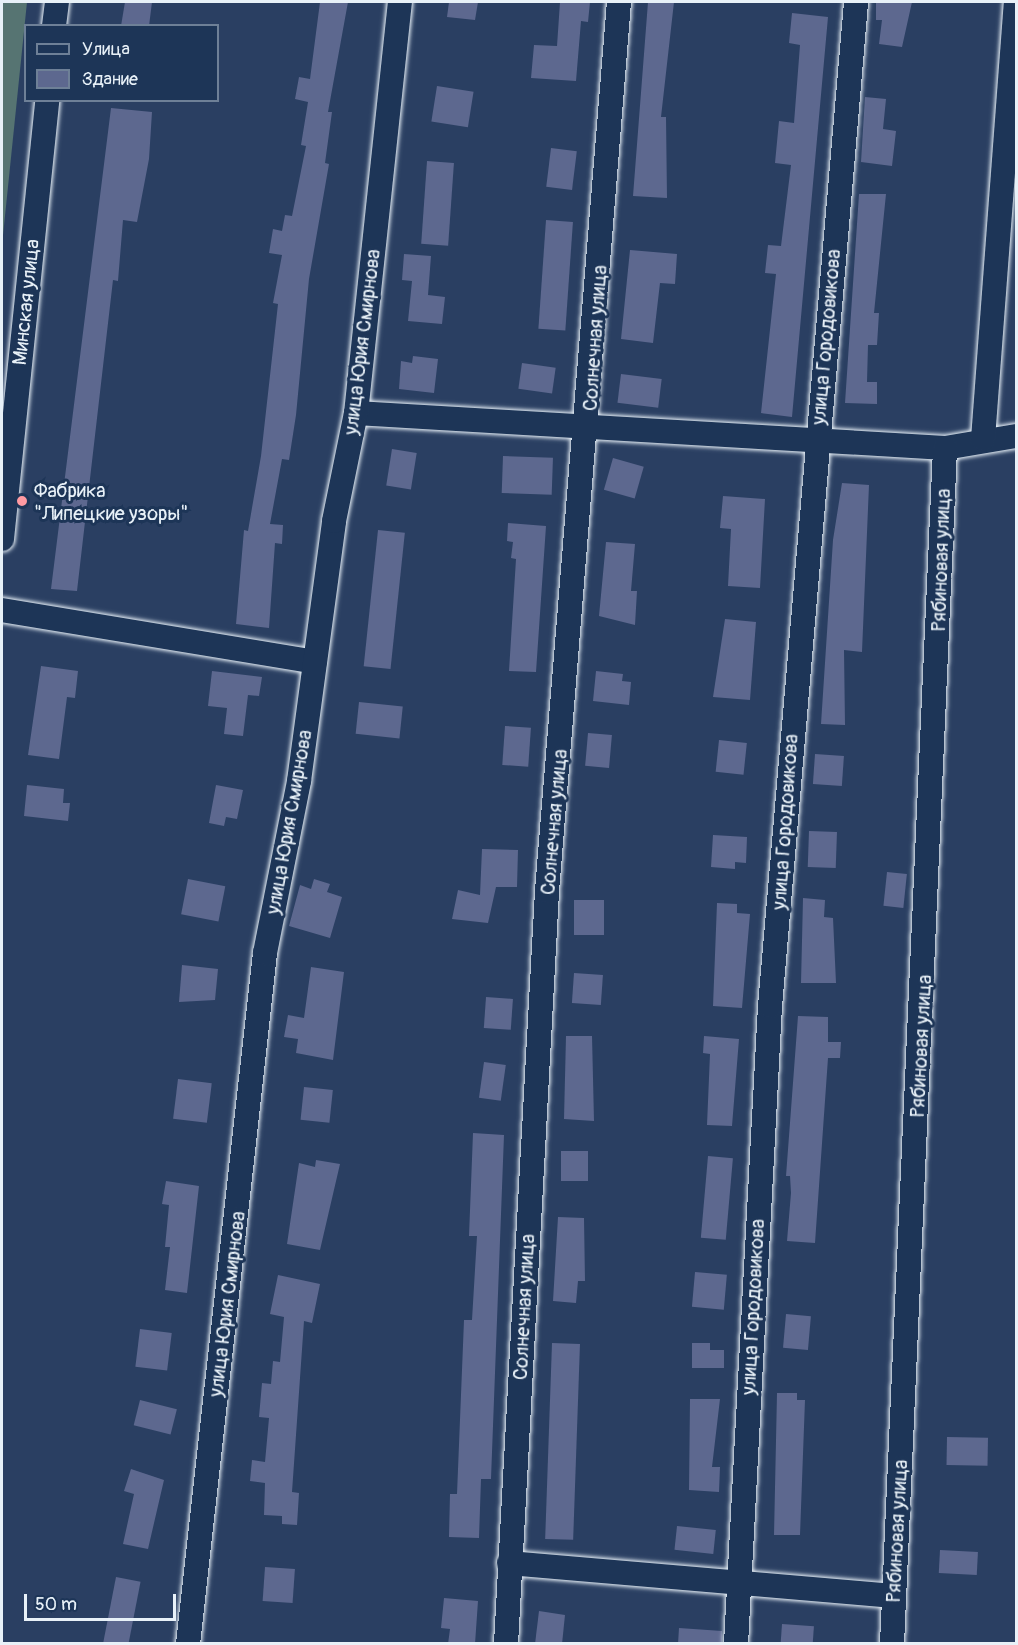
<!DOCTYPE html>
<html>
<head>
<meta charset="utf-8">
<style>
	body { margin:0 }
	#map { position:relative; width:1018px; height:1645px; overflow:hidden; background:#2a3f62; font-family:Pangolin,sans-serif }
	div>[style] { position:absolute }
	.green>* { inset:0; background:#567472 }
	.building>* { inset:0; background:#5d688f; transform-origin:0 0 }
	.roads { filter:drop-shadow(0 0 2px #e8f1f8) drop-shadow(0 0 2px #e8f1f8) }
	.minor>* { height:24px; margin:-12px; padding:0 12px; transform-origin:12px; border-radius:12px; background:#1d3557 }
	.dots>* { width:16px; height:16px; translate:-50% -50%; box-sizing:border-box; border:3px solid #1d3557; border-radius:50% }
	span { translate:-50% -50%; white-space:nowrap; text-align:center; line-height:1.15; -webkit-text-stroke:6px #1d3557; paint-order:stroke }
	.street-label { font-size:20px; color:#e8f1f8 }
	.poi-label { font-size:20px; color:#e8f1f8 }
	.left { translate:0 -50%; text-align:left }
	.frame { position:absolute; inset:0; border:3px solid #e8f1f8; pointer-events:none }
	.legend { position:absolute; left:24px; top:24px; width:195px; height:78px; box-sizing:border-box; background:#1d3557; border:2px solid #6e8097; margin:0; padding:8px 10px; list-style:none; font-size:18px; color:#e8f1f8 }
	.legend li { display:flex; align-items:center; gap:12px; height:30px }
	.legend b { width:30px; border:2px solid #6e8097 }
	.scale { position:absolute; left:24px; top:1594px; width:152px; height:27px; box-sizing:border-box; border:3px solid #e8f1f8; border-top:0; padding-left:8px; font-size:18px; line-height:21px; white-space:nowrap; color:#e8f1f8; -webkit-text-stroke:4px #1d3557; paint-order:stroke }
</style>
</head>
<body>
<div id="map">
	<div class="green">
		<i style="clip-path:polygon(2px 2px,27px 2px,2px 245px)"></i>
	</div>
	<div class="building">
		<i style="clip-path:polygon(125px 2px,152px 2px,149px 26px,121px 26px)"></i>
		<i style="clip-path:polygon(320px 2px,348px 2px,328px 112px,332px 112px,325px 163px,329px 164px,309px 279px,296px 415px,289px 460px,282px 459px,270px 524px,283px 525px,282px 544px,275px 543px,269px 628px,236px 624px,244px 530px,248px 531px,261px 456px,278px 304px,273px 303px,282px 255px,269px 253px,273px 229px,282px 231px,285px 215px,292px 216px,306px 146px,301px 145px,308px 102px,295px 99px,299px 77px,310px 79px)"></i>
		<i style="clip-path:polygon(449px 2px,478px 2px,475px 20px,447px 17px)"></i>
		<i style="clip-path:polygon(560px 2px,590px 2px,588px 22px,581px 21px,576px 81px,531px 78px,534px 45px,557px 46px)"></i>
		<i style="clip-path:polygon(648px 2px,674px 2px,661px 117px,666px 117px,667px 198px,633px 196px)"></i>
		<i style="clip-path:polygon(876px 2px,912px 2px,902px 47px,879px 44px,882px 20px,876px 20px)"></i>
		<i style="clip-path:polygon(792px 13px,828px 17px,792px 417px,761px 413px,776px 274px,765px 273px,768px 245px,781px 246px,791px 165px,775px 163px,779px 121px,794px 123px,800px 45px,789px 43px)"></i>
		<i style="left:437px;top:86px;width:37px;height:36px;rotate:9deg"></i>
		<i style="clip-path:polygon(865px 97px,886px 99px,883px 129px,896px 131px,892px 166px,861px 162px)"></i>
		<i style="clip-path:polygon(111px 108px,152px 112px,149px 159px,137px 222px,123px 220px,118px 281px,113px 280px,77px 591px,51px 589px)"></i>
		<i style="left:551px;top:148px;width:26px;height:39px;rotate:7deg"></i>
		<i style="left:427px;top:161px;width:27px;height:83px;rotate:4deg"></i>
		<i style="clip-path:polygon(859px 194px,886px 194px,874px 313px,879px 313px,877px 345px,868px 345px,867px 382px,877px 382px,877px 404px,845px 403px)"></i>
		<i style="left:546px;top:220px;width:27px;height:109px;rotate:4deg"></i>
		<i style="clip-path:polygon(630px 250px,677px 254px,675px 284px,660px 283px,653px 343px,621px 339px)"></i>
		<i style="clip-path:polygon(404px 254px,431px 256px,428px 295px,445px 297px,442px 324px,408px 321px,412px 281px,402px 280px)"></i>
		<i style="clip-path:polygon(413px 356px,438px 359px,434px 393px,399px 389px,401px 361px,412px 363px)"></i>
		<i style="left:522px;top:363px;width:34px;height:26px;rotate:8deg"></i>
		<i style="left:621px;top:374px;width:41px;height:29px;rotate:7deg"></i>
		<i style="left:392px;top:449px;width:25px;height:37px;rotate:9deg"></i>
		<i style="left:503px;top:456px;width:50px;height:37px;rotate:2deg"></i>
		<i style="left:613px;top:458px;width:32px;height:33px;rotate:16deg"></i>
		<i style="clip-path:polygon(842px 483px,869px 485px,862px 652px,844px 650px,845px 725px,821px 724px,833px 540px)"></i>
		<i style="clip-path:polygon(723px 496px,765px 499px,760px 588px,728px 586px,731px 529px,720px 528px)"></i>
		<i style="clip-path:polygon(508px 523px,546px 526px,536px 672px,509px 671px,516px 559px,511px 558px,513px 542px,507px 541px)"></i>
		<i style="left:378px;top:530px;width:27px;height:137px;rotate:6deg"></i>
		<i style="clip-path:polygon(606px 542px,635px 544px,631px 591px,637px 591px,635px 625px,599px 616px)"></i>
		<i style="clip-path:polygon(725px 619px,756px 622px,750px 700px,713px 697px)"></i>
		<i style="clip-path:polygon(41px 666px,78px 671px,75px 698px,67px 697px,59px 759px,28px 755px)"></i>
		<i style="clip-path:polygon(212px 671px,262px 677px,259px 696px,248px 695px,243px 736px,224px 734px,227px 708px,208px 706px)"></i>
		<i style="clip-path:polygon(596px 671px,623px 674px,622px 681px,631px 682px,629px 705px,593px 701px)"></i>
		<i style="left:359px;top:702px;width:44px;height:32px;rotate:6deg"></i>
		<i style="left:505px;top:726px;width:26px;height:39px;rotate:4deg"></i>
		<i style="left:588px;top:733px;width:24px;height:33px;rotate:5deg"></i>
		<i style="left:719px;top:740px;width:28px;height:32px;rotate:6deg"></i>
		<i style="left:815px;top:754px;width:29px;height:30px;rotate:4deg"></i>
		<i style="clip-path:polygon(27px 785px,64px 789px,63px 803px,70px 803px,68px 821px,24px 816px)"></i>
		<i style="clip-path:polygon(216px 785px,243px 790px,237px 819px,226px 817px,224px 826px,209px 823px)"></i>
		<i style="left:809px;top:831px;width:28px;height:36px;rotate:2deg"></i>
		<i style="clip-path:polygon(713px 835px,747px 837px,746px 863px,735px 862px,735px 869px,711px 867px)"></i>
		<i style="clip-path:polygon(482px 849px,518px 850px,517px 887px,496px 887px,488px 923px,452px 919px,458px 890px,480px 895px)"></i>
		<i style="left:887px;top:872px;width:20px;height:34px;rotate:6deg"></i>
		<i style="left:188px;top:879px;width:38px;height:36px;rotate:11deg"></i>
		<i style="clip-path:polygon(314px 879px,330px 884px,327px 892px,342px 897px,330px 938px,289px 926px,300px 885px,311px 889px)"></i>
		<i style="clip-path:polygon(803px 898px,825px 900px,824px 917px,833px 918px,836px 983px,801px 983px)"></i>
		<i style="left:574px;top:900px;width:30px;height:35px"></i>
		<i style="clip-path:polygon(717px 903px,737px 904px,737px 913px,750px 914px,742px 1008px,713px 1006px)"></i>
		<i style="clip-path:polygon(182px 965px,218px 969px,215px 1000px,179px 1002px)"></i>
		<i style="clip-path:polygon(311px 967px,344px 972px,333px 1060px,296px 1053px,298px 1039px,284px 1037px,288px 1015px,304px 1018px)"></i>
		<i style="left:574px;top:973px;width:29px;height:30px;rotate:4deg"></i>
		<i style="left:486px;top:997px;width:27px;height:31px;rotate:4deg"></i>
		<i style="clip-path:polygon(798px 1016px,828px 1017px,828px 1042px,841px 1042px,840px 1058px,828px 1058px,815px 1243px,787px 1241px,791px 1193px,790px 1176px,786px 1176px)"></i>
		<i style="clip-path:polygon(566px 1036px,592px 1036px,594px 1121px,564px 1119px)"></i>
		<i style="clip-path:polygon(704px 1036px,739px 1039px,732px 1126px,707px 1125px,710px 1054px,703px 1053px)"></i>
		<i style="left:484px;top:1062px;width:22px;height:36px;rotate:8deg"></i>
		<i style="left:178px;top:1079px;width:34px;height:40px;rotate:7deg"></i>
		<i style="left:304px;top:1087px;width:29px;height:33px;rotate:6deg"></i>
		<i style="clip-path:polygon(473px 1133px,504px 1135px,491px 1479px,481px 1479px,479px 1538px,449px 1537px,450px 1494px,457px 1494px,464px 1320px,472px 1320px,477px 1236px,469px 1236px)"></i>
		<i style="left:561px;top:1151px;width:27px;height:30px"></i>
		<i style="left:708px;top:1156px;width:25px;height:82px;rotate:5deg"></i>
		<i style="clip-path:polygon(316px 1160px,340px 1164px,320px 1250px,287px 1244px,299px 1163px,315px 1167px)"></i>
		<i style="clip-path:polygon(166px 1181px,199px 1186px,187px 1293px,165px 1290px,170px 1247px,165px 1247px,169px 1205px,162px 1204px)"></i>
		<i style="clip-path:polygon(558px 1217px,584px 1218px,585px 1281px,578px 1281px,576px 1303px,553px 1301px)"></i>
		<i style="left:695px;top:1272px;width:32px;height:35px;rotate:5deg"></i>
		<i style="clip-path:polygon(278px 1275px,320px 1284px,312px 1323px,304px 1321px,292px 1492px,299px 1493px,297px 1525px,282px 1524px,282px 1516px,264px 1515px,265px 1483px,250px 1481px,252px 1460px,265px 1462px,269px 1418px,259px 1417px,262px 1383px,271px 1384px,273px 1361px,280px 1362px,284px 1317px,270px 1314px)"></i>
		<i style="left:786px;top:1314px;width:25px;height:34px;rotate:5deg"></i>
		<i style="left:140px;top:1329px;width:32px;height:38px;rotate:7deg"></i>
		<i style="left:552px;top:1343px;width:28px;height:196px;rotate:2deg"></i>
		<i style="clip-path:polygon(692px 1343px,710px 1343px,710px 1350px,724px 1350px,724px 1368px,692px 1368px)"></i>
		<i style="clip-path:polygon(777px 1393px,797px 1393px,797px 1400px,805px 1400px,800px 1535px,774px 1535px)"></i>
		<i style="clip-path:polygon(690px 1399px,720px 1399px,712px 1467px,720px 1467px,719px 1492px,689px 1490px)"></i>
		<i style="left:140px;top:1400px;width:38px;height:26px;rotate:14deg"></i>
		<i style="left:947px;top:1437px;width:41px;height:28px;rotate:1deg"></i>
		<i style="clip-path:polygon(131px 1469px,164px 1480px,148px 1549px,123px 1544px,134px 1494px,124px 1491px)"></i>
		<i style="left:677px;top:1526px;width:39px;height:24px;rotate:6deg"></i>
		<i style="left:940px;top:1550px;width:38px;height:23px;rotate:3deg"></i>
		<i style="left:265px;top:1567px;width:30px;height:34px;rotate:4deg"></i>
		<i style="left:116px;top:1577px;width:25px;height:68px;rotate:11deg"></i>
		<i style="clip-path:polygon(444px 1598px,478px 1601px,475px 1644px,448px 1644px,450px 1629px,441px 1628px)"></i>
		<i style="clip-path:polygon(539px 1611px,565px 1615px,562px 1644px,535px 1644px)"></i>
		<i style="left:782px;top:1624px;width:32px;height:20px;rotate:4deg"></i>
		<i style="clip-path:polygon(679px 1628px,722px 1631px,722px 1644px,678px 1644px)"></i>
	</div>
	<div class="roads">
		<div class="minor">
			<i style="left:54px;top:26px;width:24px;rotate:-83deg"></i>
			<i style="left:356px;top:413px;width:590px;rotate:3.4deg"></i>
			<i style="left:945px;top:448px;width:72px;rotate:-9.6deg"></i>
			<i style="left:983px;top:439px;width:438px;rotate:-85.7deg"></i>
			<i style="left:2px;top:539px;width:441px;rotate:-84.1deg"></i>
			<i style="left:2px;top:610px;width:317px;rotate:9.4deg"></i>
			<i style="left:509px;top:1563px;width:386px;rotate:4.9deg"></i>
			<i style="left:188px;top:1644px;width:695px;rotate:-83.64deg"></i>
			<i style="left:265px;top:953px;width:175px;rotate:-78.8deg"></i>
			<i style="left:299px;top:781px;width:262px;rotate:-82.3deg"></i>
			<i style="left:334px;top:521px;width:110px;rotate:-78.5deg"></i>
			<i style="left:356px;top:413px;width:413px;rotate:-83.9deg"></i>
			<i style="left:506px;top:1644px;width:754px;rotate:-86.88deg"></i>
			<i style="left:547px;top:891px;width:892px;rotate:-85.37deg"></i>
			<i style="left:736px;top:1644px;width:639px;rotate:-86.95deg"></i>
			<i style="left:770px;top:1006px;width:1008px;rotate:-85.1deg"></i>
			<i style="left:892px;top:1644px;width:1197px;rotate:-87.46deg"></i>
		</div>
	</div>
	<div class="dots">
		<i style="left:22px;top:501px;background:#ff9aa2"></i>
	</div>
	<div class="street-label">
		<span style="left:26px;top:302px;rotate:-84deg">Минская улица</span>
		<span style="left:826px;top:337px;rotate:-85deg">улица Городовикова</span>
		<span style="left:595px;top:338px;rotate:-86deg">Солнечная улица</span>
		<span style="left:362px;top:342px;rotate:-83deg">улица Юрия Смирнова</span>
		<span style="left:941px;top:560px;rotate:-88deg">Рябиновая улица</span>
		<span style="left:289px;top:822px;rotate:-80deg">улица Юрия Смирнова</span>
		<span style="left:554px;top:822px;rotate:-85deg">Солнечная улица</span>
		<span style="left:785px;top:822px;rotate:-86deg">улица Городовикова</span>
		<span style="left:921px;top:1046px;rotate:-87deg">Рябиновая улица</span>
		<span style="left:227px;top:1304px;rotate:-83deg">улица Юрия Смирнова</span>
		<span style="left:524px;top:1307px;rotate:-87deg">Солнечная улица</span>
		<span style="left:753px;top:1307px;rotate:-87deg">улица Городовикова</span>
		<span style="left:897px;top:1531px;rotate:-87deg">Рябиновая улица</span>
	</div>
	<div class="poi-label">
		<span class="left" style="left:34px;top:502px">Фабрика<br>"Липецкие узоры"</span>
	</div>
	<div class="frame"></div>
	<ul class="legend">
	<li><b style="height:8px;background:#1d3557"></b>Улица</li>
	<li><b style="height:16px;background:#5d688f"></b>Здание</li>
	</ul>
	<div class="scale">50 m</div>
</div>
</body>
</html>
